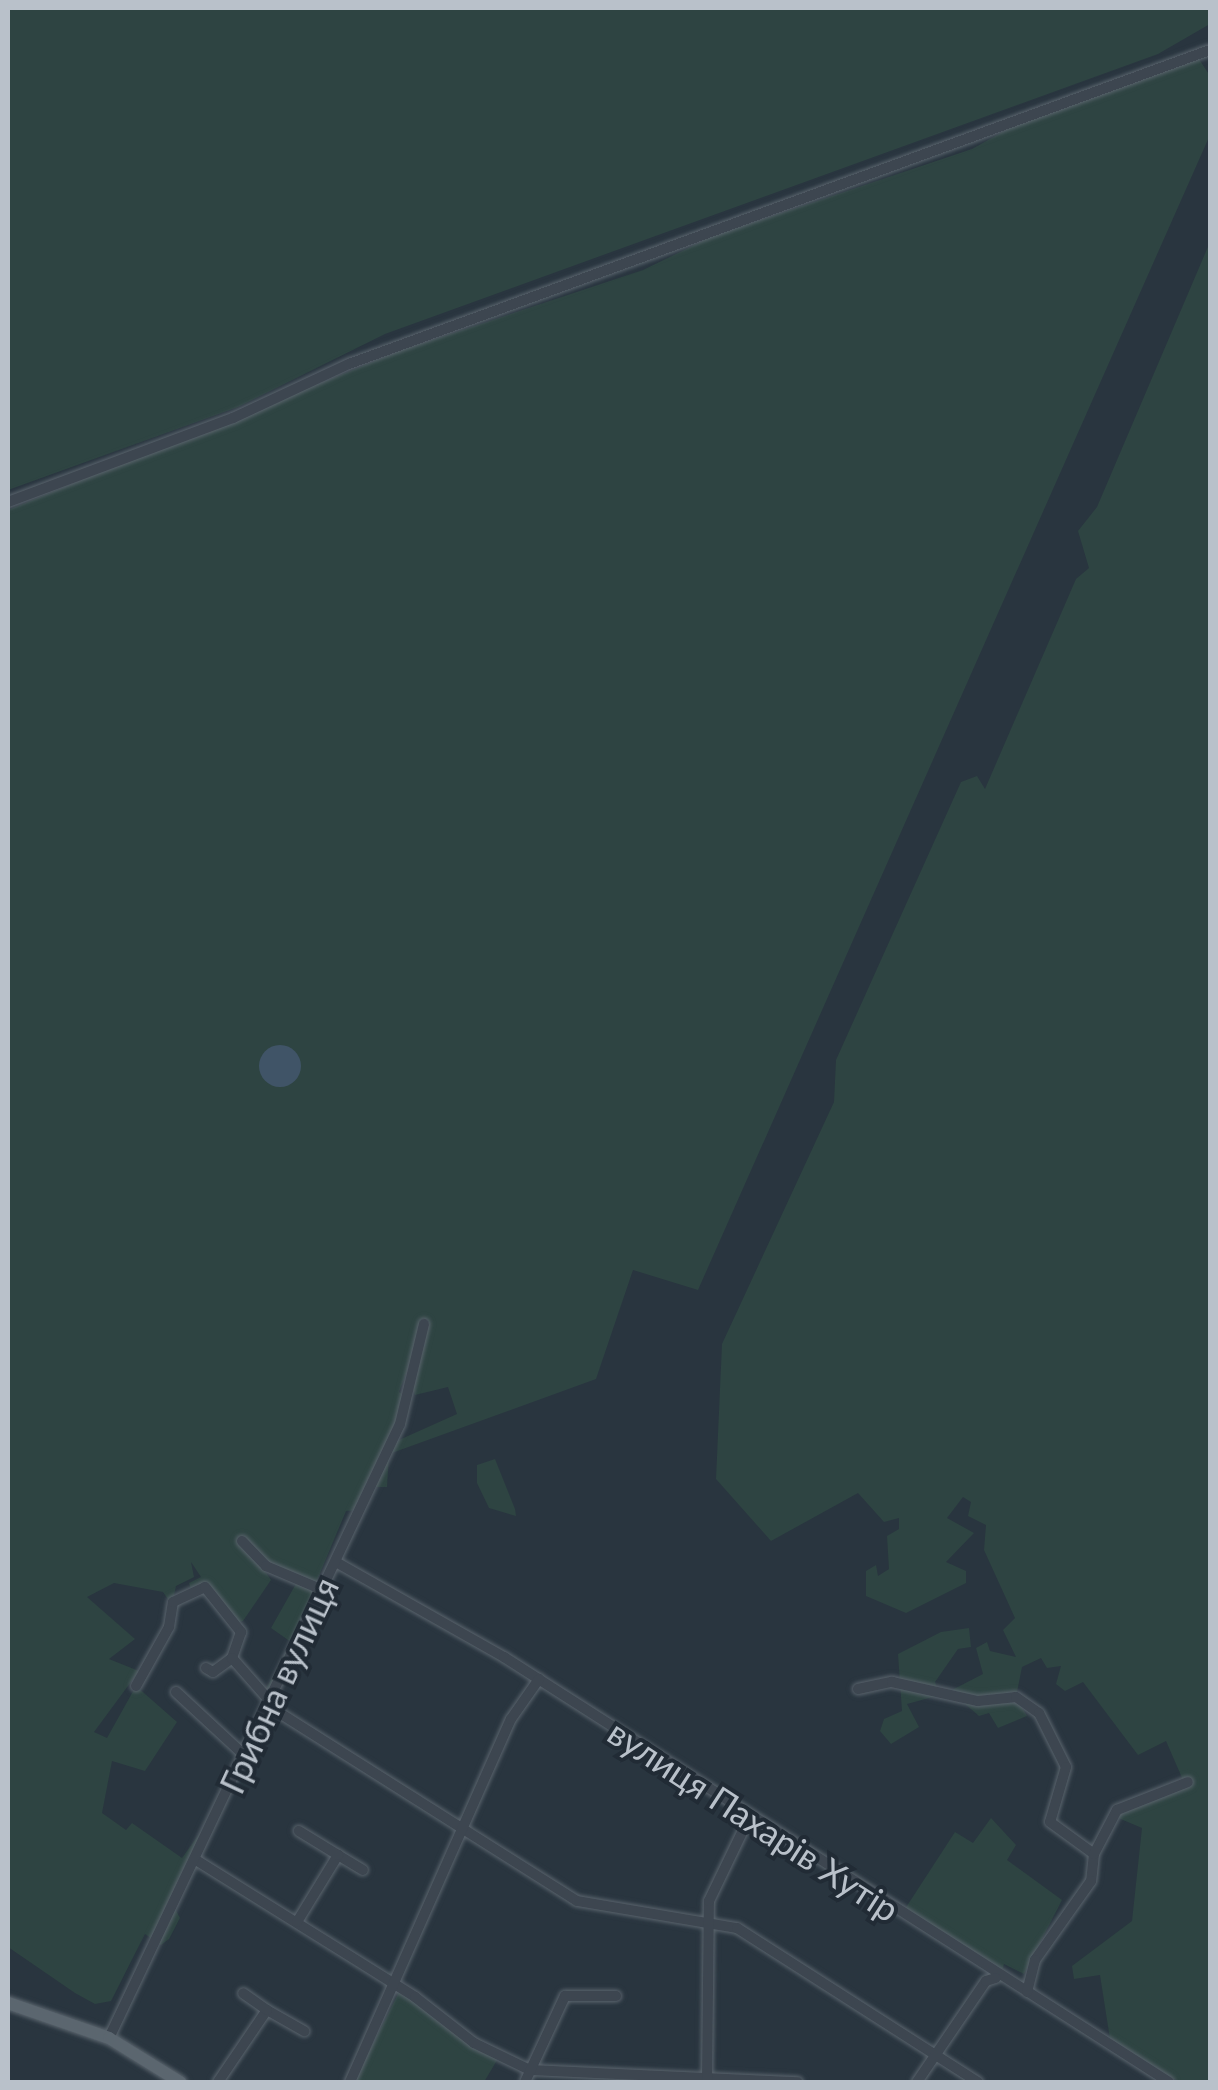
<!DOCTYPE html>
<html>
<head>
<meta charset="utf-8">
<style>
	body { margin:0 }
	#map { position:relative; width:1218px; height:2090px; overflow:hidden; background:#29353f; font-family:Lato,sans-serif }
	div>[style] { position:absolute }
	.green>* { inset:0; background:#2e4442 }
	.water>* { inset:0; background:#405467 }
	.round { border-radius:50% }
	.roads { filter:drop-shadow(0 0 2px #5a646d) drop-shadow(0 0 2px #5a646d) }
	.minor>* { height:10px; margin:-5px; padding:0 5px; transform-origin:5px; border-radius:5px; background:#3d4650 }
	.major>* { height:12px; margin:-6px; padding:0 6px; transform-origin:6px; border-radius:6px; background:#5b666f }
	span { translate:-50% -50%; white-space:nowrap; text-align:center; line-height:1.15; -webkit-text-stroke:8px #212b35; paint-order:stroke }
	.street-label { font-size:35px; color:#b9c1ca }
	.frame { position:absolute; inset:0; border:10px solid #b9c1ca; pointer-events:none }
</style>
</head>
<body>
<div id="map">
	<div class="green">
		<i style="clip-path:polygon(8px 8px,1210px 8px,1210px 24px,1158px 54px,385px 334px,238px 407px,8px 490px)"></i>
		<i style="clip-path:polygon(evenodd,1199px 59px,1210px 76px,1210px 135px,698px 1290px,633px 1270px,596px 1379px,389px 1454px,387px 1487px,370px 1487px,359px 1510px,346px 1511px,272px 1688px,266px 1689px,291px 1642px,271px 1628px,297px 1582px,256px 1558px,271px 1580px,243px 1621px,235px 1623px,206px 1587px,192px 1592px,189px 1583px,201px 1577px,191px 1562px,194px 1577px,176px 1586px,172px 1605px,163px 1592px,114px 1583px,87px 1597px,135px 1639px,109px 1659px,139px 1671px,94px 1732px,107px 1738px,136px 1686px,177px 1722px,145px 1771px,112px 1761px,102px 1813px,126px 1830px,132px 1823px,182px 1858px,208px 1822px,171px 1901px,180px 1918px,169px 1939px,161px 1945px,145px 1934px,111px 2001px,95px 2004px,75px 1993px,8px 1947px,8px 510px,402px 350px,643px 270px,713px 236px,972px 149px,1015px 125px,1199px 59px,408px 1369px,415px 1395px,448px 1387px,457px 1414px,390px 1444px,408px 1398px,399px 1392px,408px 1369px)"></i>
		<i style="clip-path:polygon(1210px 242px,1210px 2082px,1179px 2082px,1110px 2039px,1100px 1975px,1074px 1979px,1072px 1966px,1132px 1921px,1142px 1828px,1116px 1817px,1117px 1810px,1183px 1780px,1166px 1741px,1138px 1755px,1083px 1682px,1065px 1691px,1056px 1684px,1061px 1666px,1047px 1668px,1041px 1658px,1022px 1667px,1016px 1697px,1027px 1716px,998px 1728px,989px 1713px,979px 1716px,950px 1691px,983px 1674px,976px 1648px,987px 1642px,990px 1651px,1016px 1657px,1003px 1630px,1015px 1618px,984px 1550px,986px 1525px,968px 1516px,971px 1502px,963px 1497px,947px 1518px,974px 1533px,946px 1562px,966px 1571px,966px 1583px,906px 1613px,866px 1596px,866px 1571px,876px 1565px,878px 1576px,889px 1569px,887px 1536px,899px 1529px,899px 1518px,884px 1522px,858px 1493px,771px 1541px,716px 1479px,722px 1344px,834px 1102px,836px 1060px,961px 782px,977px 776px,985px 789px,1076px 579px,1089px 568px,1078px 531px,1097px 507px)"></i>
		<i style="clip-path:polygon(495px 1459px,515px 1509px,516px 1516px,489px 1508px,477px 1483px,477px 1465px)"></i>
		<i style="clip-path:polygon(969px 1628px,971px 1647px,958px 1649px,935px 1682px,940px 1695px,907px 1704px,919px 1727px,891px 1744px,880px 1731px,884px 1719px,902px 1711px,898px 1654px,941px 1632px)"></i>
		<i style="clip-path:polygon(991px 1818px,1016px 1845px,1007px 1860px,1062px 1900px,1024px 1974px,1004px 1964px,1001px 1975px,903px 1912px,955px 1832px,973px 1843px)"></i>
		<i style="clip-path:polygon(399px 1992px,499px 2057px,484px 2082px,354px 2082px)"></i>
	</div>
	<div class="water">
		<i class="round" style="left:259px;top:1045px;width:42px;height:42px"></i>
	</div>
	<div class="roads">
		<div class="minor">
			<i style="left:8px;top:502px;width:240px;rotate:-20.5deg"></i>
			<i style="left:233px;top:418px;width:128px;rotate:-25deg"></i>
			<i style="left:349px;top:364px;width:916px;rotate:-20.04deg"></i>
			<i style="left:242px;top:1541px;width:35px;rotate:46deg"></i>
			<i style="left:266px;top:1566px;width:62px;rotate:22.8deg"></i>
			<i style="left:336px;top:1562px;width:193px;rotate:29.5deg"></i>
			<i style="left:504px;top:1657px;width:789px;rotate:32.58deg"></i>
			<i style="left:206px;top:1668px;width:8px;rotate:30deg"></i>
			<i style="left:213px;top:1672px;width:24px;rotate:-36deg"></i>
			<i style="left:136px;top:1686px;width:68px;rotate:-60.8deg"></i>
			<i style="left:169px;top:1627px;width:25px;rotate:-81deg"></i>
			<i style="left:173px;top:1602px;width:35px;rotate:-25deg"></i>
			<i style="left:205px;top:1587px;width:58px;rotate:51.3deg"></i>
			<i style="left:241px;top:1632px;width:28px;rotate:109deg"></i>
			<i style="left:232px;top:1658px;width:56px;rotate:48.6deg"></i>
			<i style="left:858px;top:1689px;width:35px;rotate:-12deg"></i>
			<i style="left:892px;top:1682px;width:88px;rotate:12.5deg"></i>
			<i style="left:978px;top:1701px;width:38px;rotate:-6deg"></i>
			<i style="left:1016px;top:1697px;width:28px;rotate:35deg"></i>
			<i style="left:1039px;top:1713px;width:60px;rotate:63.4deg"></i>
			<i style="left:1066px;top:1767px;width:57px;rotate:106.2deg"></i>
			<i style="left:1050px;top:1822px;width:54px;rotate:36deg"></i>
			<i style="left:1094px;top:1854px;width:27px;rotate:96deg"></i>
			<i style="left:1091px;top:1881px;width:97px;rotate:125.3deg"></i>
			<i style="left:1035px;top:1960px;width:33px;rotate:104deg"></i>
			<i style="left:176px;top:1692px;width:94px;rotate:42.8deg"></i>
			<i style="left:267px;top:1705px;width:367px;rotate:32.3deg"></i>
			<i style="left:577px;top:1901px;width:162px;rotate:9.6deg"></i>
			<i style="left:737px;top:1928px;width:286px;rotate:32.6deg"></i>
			<i style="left:1094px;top:1854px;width:50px;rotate:-62.4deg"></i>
			<i style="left:1117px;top:1810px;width:76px;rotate:-21.5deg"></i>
			<i style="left:338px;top:1855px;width:29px;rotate:31deg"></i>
			<i style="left:196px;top:1860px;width:258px;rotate:32deg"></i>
			<i style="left:415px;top:1997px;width:75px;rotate:37.9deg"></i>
			<i style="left:474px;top:2043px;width:62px;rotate:25.7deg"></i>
			<i style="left:530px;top:2070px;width:268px;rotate:2.6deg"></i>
			<i style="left:297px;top:1922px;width:79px;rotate:-58.5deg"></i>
			<i style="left:338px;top:1855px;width:46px;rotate:-148.4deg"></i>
			<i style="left:267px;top:2010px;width:43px;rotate:29.6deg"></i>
			<i style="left:109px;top:2038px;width:679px;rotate:-64.64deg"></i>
			<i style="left:400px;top:1424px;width:103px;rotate:-76.5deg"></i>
			<i style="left:218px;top:2082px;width:87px;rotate:-55.8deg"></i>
			<i style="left:267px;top:2010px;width:29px;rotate:-145deg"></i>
			<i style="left:350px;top:2082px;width:397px;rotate:-66.1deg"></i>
			<i style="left:511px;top:1719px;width:49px;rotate:-55deg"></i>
			<i style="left:525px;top:2082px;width:95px;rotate:-65.1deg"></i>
			<i style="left:565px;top:1996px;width:51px"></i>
			<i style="left:707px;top:2082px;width:181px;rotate:-89.4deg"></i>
			<i style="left:709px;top:1901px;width:92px;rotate:-64.3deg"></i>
			<i style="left:917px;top:2082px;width:122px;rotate:-55.7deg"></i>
			<i style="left:986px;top:1981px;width:10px;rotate:-17deg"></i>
		</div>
		<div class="major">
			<i style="left:8px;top:2003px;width:107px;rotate:19.1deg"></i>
			<i style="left:109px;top:2038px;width:84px;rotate:31.8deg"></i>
		</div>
	</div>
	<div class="street-label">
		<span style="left:278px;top:1685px;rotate:-65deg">Грибна вулиця</span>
		<span style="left:754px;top:1820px;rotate:33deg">вулиця Пахарів Хутір</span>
	</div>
	<div class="frame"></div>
</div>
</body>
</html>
